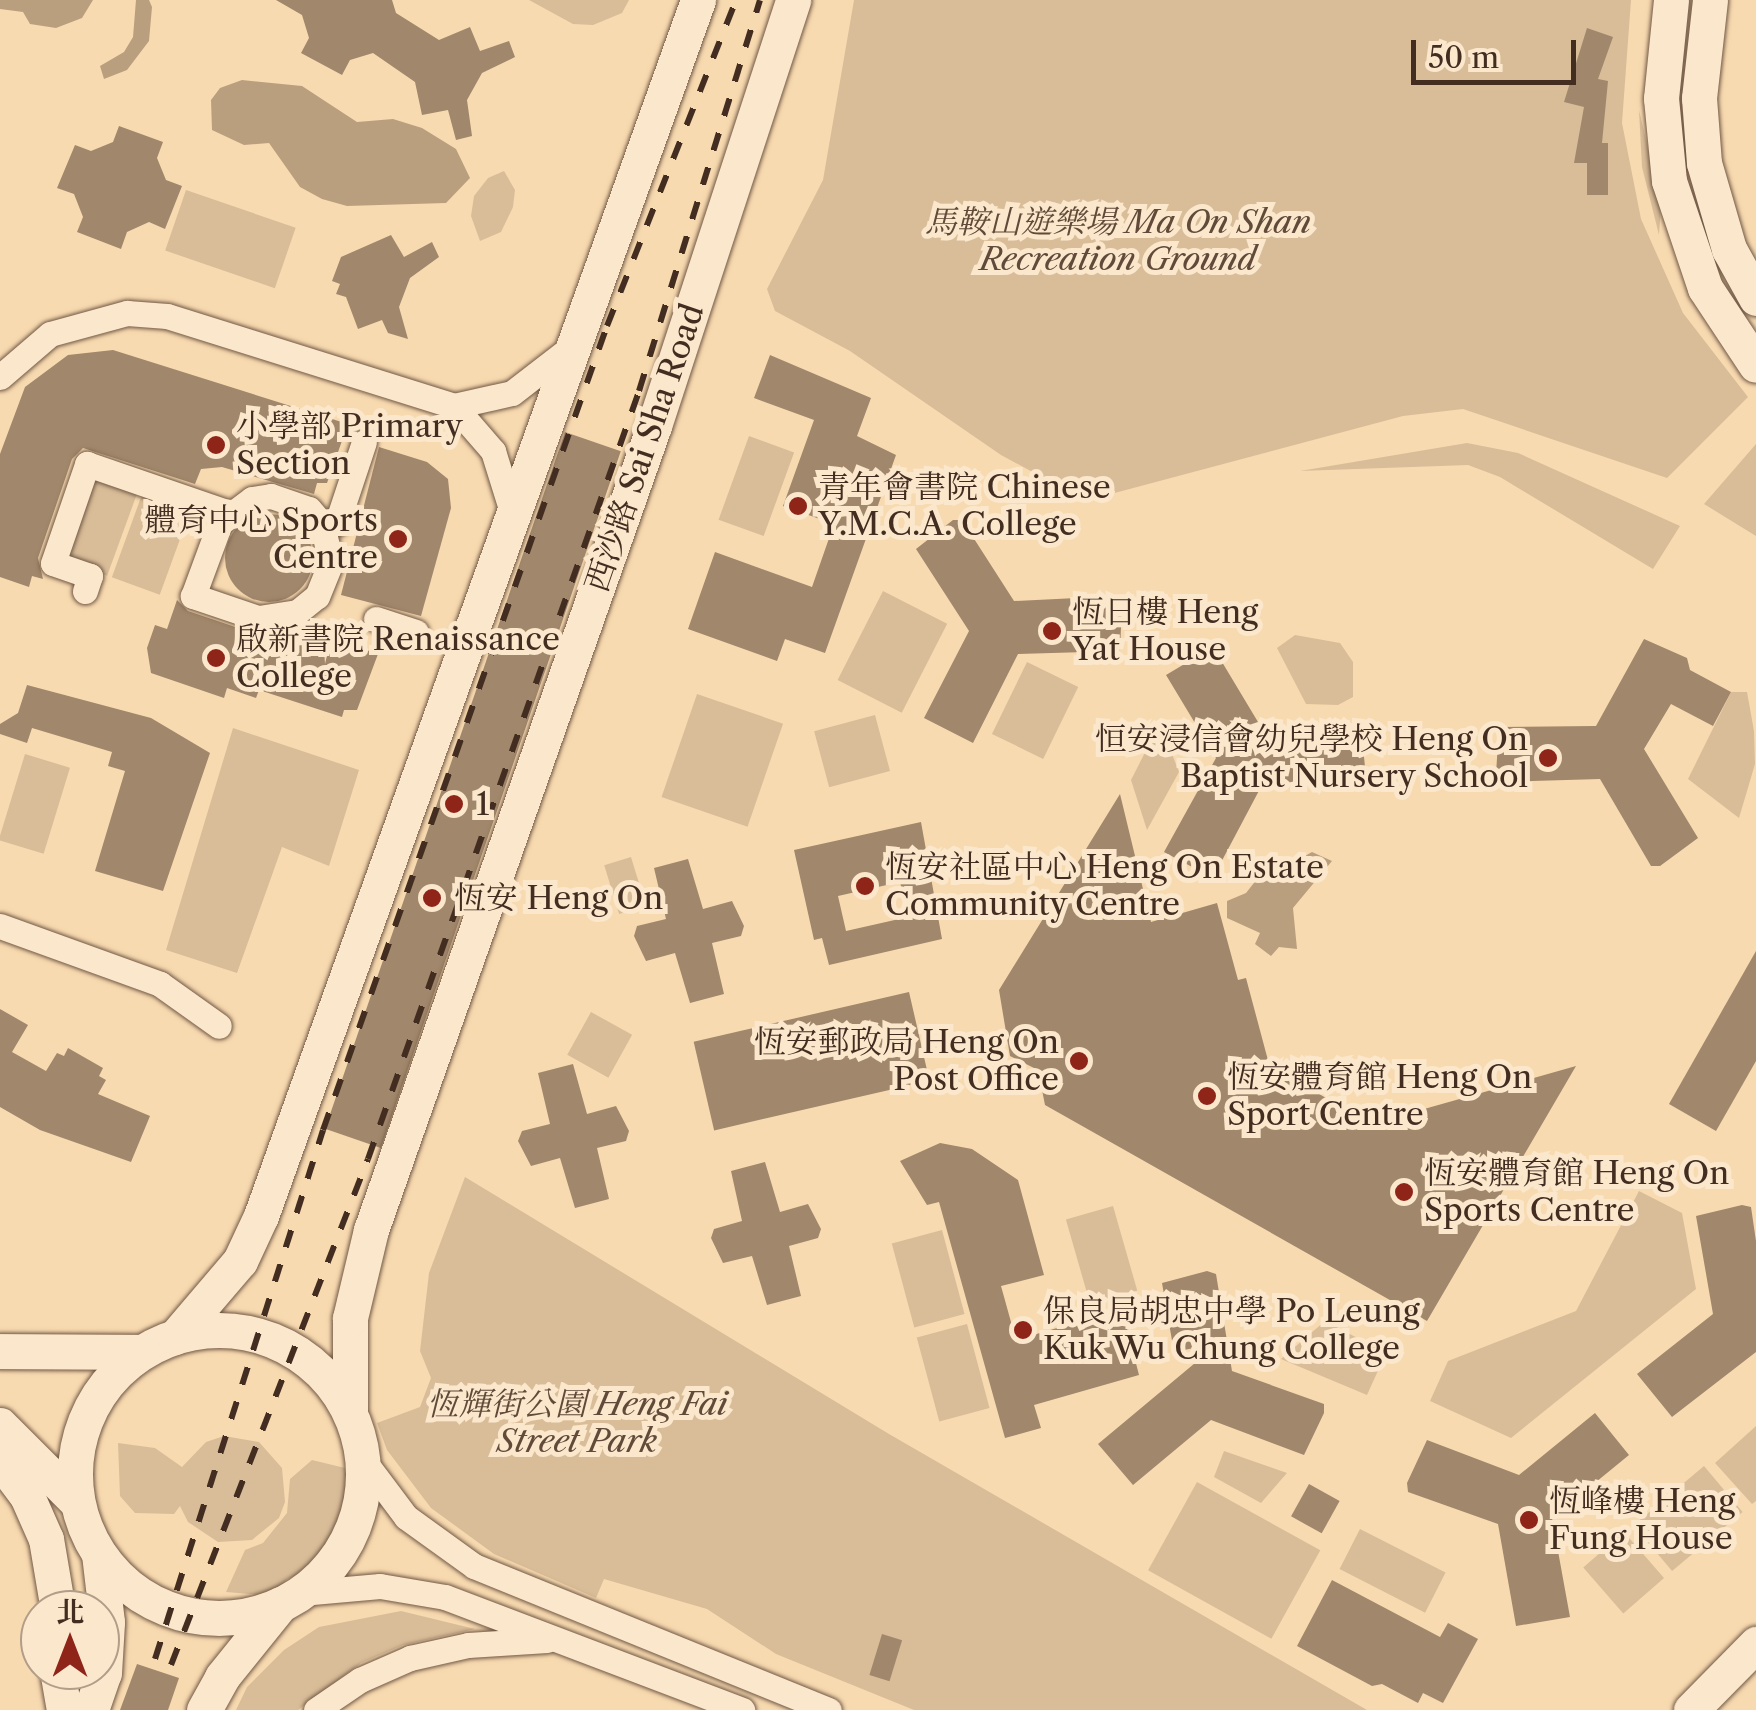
<!DOCTYPE html>
<html>
<head>
<meta charset="utf-8">
<style>
	body { margin:0 }
	#map { position:relative; width:1756px; height:1710px; overflow:hidden; background:#f8dab0; font-family:"Libre Caslon Text","Noto Serif TC",serif }
	div>[style] { position:absolute }
	.green>* { inset:0; background:#d9bd98; transform-origin:0 0 }
	.water>* { inset:0; background:#ba9f7f }
	.building>* { inset:0; background:#a1876b; transform-origin:0 0 }
	.round { border-radius:50% }
	.roads { filter:drop-shadow(0 0 2px #705845) drop-shadow(0 0 2px #705845) }
	.street>* { height:25px; margin:-12.5px; padding:0 12.5px; transform-origin:12.5px; border-radius:12.5px; background:#fae7cc }
	.secondary>* { height:35px; margin:-17.5px; padding:0 17.5px; transform-origin:17.5px; border-radius:17.5px; background:#fae7cc }
	.secondary>.ring { margin:-17.5px; padding:0; box-sizing:content-box; background:none; border:35px solid #fae7cc; border-radius:50% }
	.rail>* { height:6px; margin-top:-3px; transform-origin:0; background:repeating-linear-gradient(90deg,#432d21 0 18px,transparent 0 36px) }
	.dots>* { width:28px; height:28px; translate:-50% -50%; box-sizing:border-box; border:5px solid #fae7cc; border-radius:50% }
	span { translate:-50% -50%; white-space:nowrap; text-align:center; line-height:1.15; -webkit-text-stroke:10px #fae7cc; paint-order:stroke }
	.park-label { font-size:32px; color:#614a39; font-style:italic }
	.poi-label { font-size:32px; color:#432d21 }
	.left { translate:0 -50%; text-align:left }
	.right { translate:-100% -50%; text-align:right }
	.street-label { font-size:32px; color:#432d21 }
	.north { position:absolute; left:20px; top:1590px; width:100px; height:100px; box-sizing:border-box; background:#fae7cc; border:2px solid #b19d88; border-radius:50%; rotate:0deg; font-size:28px; font-weight:700; line-height:40px; text-align:center; color:#432d21 }
	.north::after { content:''; display:block; margin:auto; width:35px; height:45px; background:#8f2418; clip-path:polygon(50% 0,100% 100%,50% 72%,0 100%) }
	.scale { position:absolute; left:1411px; top:40px; width:165px; height:45px; box-sizing:border-box; border:5px solid #432d21; border-top:0; padding-left:12px; font-size:30px; line-height:35px; white-space:nowrap; color:#432d21; -webkit-text-stroke:8px #fae7cc; paint-order:stroke }
</style>
</head>
<body>
<div id="map">
	<div class="green">
		<i style="clip-path:polygon(529px 0,629px 0,622px 13px,593px 25px,573px 24px)"></i>
		<i style="clip-path:polygon(854px 0,1631px 0,1622px 123px,1641px 219px,1683px 313px,1748px 397px,1667px 478px,1463px 409px,1403px 416px,1107px 495px,1075px 495px,1001px 455px,850px 351px,775px 311px,767px 289px,823px 180px)"></i>
		<i style="clip-path:polygon(1639px 110px,1661px 204px,1659px 235px,1642px 167px)"></i>
		<i style="clip-path:polygon(504px 171px,515px 190px,513px 207px,501px 232px,480px 241px,471px 216px,474px 196px,488px 178px)"></i>
		<i style="left:186px;top:190px;width:116px;height:64px;rotate:19deg"></i>
		<i style="left:749px;top:436px;width:48px;height:89px;rotate:20deg"></i>
		<i style="clip-path:polygon(1467px 443px,1518px 453px,1680px 526px,1653px 569px,1500px 477px,1468px 465px,1300px 471px)"></i>
		<i style="clip-path:polygon(1756px 444px,1756px 536px,1704px 504px)"></i>
		<i style="left:91px;top:471px;width:51px;height:93px;rotate:20deg"></i>
		<i style="left:144px;top:489px;width:51px;height:94px;rotate:20deg"></i>
		<i style="left:883px;top:591px;width:72px;height:100px;rotate:27deg"></i>
		<i style="clip-path:polygon(1295px 635px,1340px 643px,1353px 662px,1353px 697px,1338px 705px,1306px 704px,1277px 648px)"></i>
		<i style="left:1027px;top:662px;width:57px;height:80px;rotate:26deg"></i>
		<i style="clip-path:polygon(1731px 692px,1747px 692px,1754px 731px,1755px 764px,1739px 818px,1688px 779px)"></i>
		<i style="left:697px;top:694px;width:91px;height:109px;rotate:19deg"></i>
		<i style="left:875px;top:715px;width:58px;height:63px;rotate:75deg"></i>
		<i style="clip-path:polygon(1160px 723px,1179px 772px,1147px 830px,1131px 780px)"></i>
		<i style="clip-path:polygon(233px 728px,359px 770px,329px 866px,282px 847px,237px 973px,166px 950px)"></i>
		<i style="left:25px;top:754px;width:47px;height:90px;rotate:17deg"></i>
		<i style="left:631px;top:857px;width:51px;height:28px;rotate:73deg"></i>
		<i style="left:591px;top:1012px;width:47px;height:49px;rotate:29deg"></i>
		<i style="clip-path:polygon(465px 1177px,889px 1434px,1367px 1710px,914px 1710px,776px 1654px,707px 1609px,604px 1579px,596px 1598px,494px 1554px,431px 1508px,387px 1450px,377px 1423px,420px 1407px,431px 1378px,420px 1351px,429px 1273px)"></i>
		<i style="clip-path:polygon(1639px 1191px,1682px 1213px,1696px 1289px,1511px 1438px,1430px 1401px,1448px 1361px,1576px 1311px)"></i>
		<i style="left:1113px;top:1206px;width:88px;height:49px;rotate:74deg"></i>
		<i style="left:942px;top:1230px;width:87px;height:52px;rotate:75deg"></i>
		<i style="clip-path:polygon(1325px 1321px,1386px 1353px,1367px 1395px,1281px 1359px)"></i>
		<i style="left:967px;top:1324px;width:87px;height:52px;rotate:75deg"></i>
		<i style="clip-path:polygon(1756px 1426px,1756px 1501px,1752px 1504px,1715px 1463px)"></i>
		<i style="clip-path:polygon(224px 1436px,259px 1442px,282px 1468px,285px 1502px,279px 1518px,252px 1540px,218px 1542px,188px 1522px,180px 1506px,174px 1514px,135px 1513px,120px 1496px,118px 1443px,155px 1448px,182px 1467px,206px 1442px)"></i>
		<i style="clip-path:polygon(1224px 1451px,1287px 1473px,1261px 1503px,1214px 1477px)"></i>
		<i style="clip-path:polygon(312px 1460px,345px 1468px,350px 1489px,320px 1566px,287px 1579px,273px 1596px,226px 1592px,245px 1550px,263px 1543px,287px 1513px,290px 1479px)"></i>
		<i style="left:1704px;top:1466px;width:60px;height:92px;rotate:50deg"></i>
		<i style="left:1197px;top:1482px;width:141px;height:101px;rotate:29deg"></i>
		<i style="left:1360px;top:1529px;width:96px;height:45px;rotate:27deg"></i>
		<i style="left:1624px;top:1532px;width:61px;height:54px;rotate:49deg"></i>
		<i style="clip-path:polygon(401px 1611px,475px 1629px,403px 1645px,361px 1663px,298px 1710px,236px 1710px,247px 1687px,284px 1650px,319px 1627px)"></i>
	</div>
	<div class="water">
		<i style="clip-path:polygon(0 0,93px 0,82px 18px,56px 28px,30px 24px,23px 12px,0 9px)"></i>
		<i style="clip-path:polygon(136px 0,149px 0,152px 7px,149px 41px,127px 70px,104px 79px,100px 66px,124px 52px,133px 37px)"></i>
		<i style="clip-path:polygon(242px 80px,302px 86px,357px 122px,393px 119px,422px 128px,456px 149px,470px 178px,446px 203px,347px 206px,322px 199px,300px 187px,269px 143px,244px 145px,212px 130px,211px 100px,220px 88px)"></i>
		<i style="clip-path:polygon(1312px 852px,1332px 861px,1293px 908px,1297px 949px,1279px 947px,1271px 956px,1255px 944px,1260px 933px,1227px 918px,1227px 901px,1246px 893px,1272px 860px,1298px 860px)"></i>
	</div>
	<div class="building">
		<i style="clip-path:polygon(276px 0,392px 0,396px 13px,439px 40px,470px 27px,480px 51px,509px 41px,515px 57px,482px 73px,467px 100px,472px 136px,456px 140px,448px 110px,422px 115px,415px 82px,373px 53px,350px 60px,342px 75px,301px 53px,309px 38px,302px 15px)"></i>
		<i style="clip-path:polygon(1587px 28px,1613px 37px,1598px 79px,1608px 81px,1602px 143px,1608px 143px,1608px 195px,1587px 195px,1587px 163px,1574px 163px,1584px 107px,1564px 102px)"></i>
		<i style="clip-path:polygon(119px 126px,163px 142px,157px 158px,166px 180px,182px 186px,165px 229px,149px 222px,127px 232px,121px 249px,77px 232px,83px 217px,74px 194px,57px 188px,75px 145px,91px 151px,113px 142px)"></i>
		<i style="clip-path:polygon(391px 235px,404px 257px,432px 242px,439px 257px,410px 278px,399px 307px,408px 339px,388px 333px,382px 320px,358px 329px,346px 297px,336px 294px,340px 284px,332px 281px,341px 257px)"></i>
		<i style="clip-path:polygon(113px 350px,348px 424px,327px 483px,317px 483px,314px 494px,222px 467px,201px 469px,195px 484px,83px 448px,72px 459px,38px 558px,43px 579px,32px 576px,29px 587px,0 577px,0 454px,25px 387px,68px 355px)"></i>
		<i style="clip-path:polygon(770px 355px,871px 398px,857px 436px,896px 455px,825px 653px,785px 639px,777px 661px,688px 629px,715px 552px,812px 587px,834px 524px,783px 506px,814px 420px,754px 398px)"></i>
		<i style="left:565px;top:432px;width:59px;height:737px;rotate:19deg"></i>
		<i style="clip-path:polygon(379px 447px,427px 462px,448px 479px,451px 508px,421px 616px,341px 595px)"></i>
		<i class="round" style="left:225px;top:514px;width:88px;height:88px"></i>
		<i style="clip-path:polygon(953px 520px,962px 520px,1014px 601px,1117px 596px,1122px 604px,1120px 651px,1018px 654px,973px 743px,924px 718px,969px 631px,916px 549px)"></i>
		<i style="clip-path:polygon(177px 600px,188px 611px,253px 633px,301px 628px,323px 635px,325px 664px,331px 638px,378px 654px,357px 710px,344px 710px,342px 717px,259px 690px,256px 698px,227px 688px,224px 698px,151px 673px,147px 648px,155px 625px,167px 629px)"></i>
		<i style="clip-path:polygon(1644px 639px,1687px 658px,1690px 670px,1731px 692px,1713px 726px,1671px 704px,1644px 749px,1698px 838px,1660px 866px,1651px 866px,1600px 779px,1500px 782px,1496px 774px,1499px 727px,1596px 726px)"></i>
		<i style="clip-path:polygon(1213px 647px,1264px 732px,1361px 729px,1366px 776px,1362px 784px,1262px 785px,1217px 870px,1206px 862px,1209px 876px,1164px 852px,1216px 758px,1166px 675px)"></i>
		<i style="clip-path:polygon(27px 685px,151px 718px,210px 753px,163px 891px,95px 871px,125px 771px,108px 766px,112px 752px,32px 728px,27px 743px,0 734px,0 724px,18px 713px)"></i>
		<i style="clip-path:polygon(1120px 794px,1151px 922px,1217px 903px,1238px 980px,1246px 978px,1269px 1064px,1361px 1119px,1371px 1124px,1576px 1066px,1427px 1321px,1045px 1105px,1038px 1070px,1010px 1056px,999px 990px)"></i>
		<i style="clip-path:polygon(evenodd,921px 822px,942px 939px,829px 965px,822px 938px,814px 940px,794px 850px,921px 822px,900px 882px,908px 917px,846px 931px,838px 896px,900px 882px)"></i>
		<i style="clip-path:polygon(688px 859px,703px 909px,732px 901px,744px 926px,741px 936px,712px 943px,724px 994px,690px 1003px,675px 953px,646px 961px,634px 936px,637px 926px,666px 919px,654px 868px)"></i>
		<i style="clip-path:polygon(1756px 951px,1756px 1061px,1716px 1131px,1669px 1104px)"></i>
		<i style="left:909px;top:992px;width:91px;height:221px;rotate:77deg"></i>
		<i style="clip-path:polygon(0 1009px,28px 1025px,12px 1052px,46px 1071px,57px 1053px,64px 1056px,68px 1048px,103px 1068px,99px 1076px,106px 1080px,98px 1094px,150px 1116px,131px 1162px,40px 1130px,0 1107px)"></i>
		<i style="clip-path:polygon(573px 1064px,587px 1114px,616px 1106px,629px 1131px,626px 1141px,597px 1148px,609px 1199px,575px 1208px,560px 1158px,531px 1166px,518px 1141px,522px 1131px,550px 1124px,538px 1073px)"></i>
		<i style="clip-path:polygon(940px 1143px,972px 1149px,1018px 1180px,1044px 1275px,1001px 1286px,1016px 1340px,1122px 1309px,1139px 1375px,1034px 1405px,1041px 1428px,1005px 1438px,939px 1202px,927px 1205px,900px 1161px)"></i>
		<i style="clip-path:polygon(765px 1162px,780px 1212px,808px 1204px,821px 1229px,818px 1238px,789px 1246px,801px 1296px,767px 1305px,752px 1256px,723px 1263px,711px 1238px,714px 1229px,742px 1221px,731px 1171px)"></i>
		<i style="clip-path:polygon(1742px 1205px,1751px 1207px,1756px 1241px,1756px 1352px,1672px 1417px,1637px 1374px,1713px 1314px,1696px 1216px)"></i>
		<i style="clip-path:polygon(1207px 1271px,1216px 1274px,1232px 1371px,1324px 1404px,1324px 1413px,1304px 1455px,1211px 1420px,1133px 1485px,1098px 1444px,1219px 1343px,1174px 1352px,1162px 1283px)"></i>
		<i style="clip-path:polygon(1595px 1413px,1629px 1455px,1552px 1518px,1570px 1617px,1516px 1626px,1498px 1524px,1408px 1492px,1407px 1483px,1427px 1440px,1519px 1475px)"></i>
		<i style="left:1309px;top:1484px;width:35px;height:37px;rotate:29deg"></i>
		<i style="clip-path:polygon(1332px 1580px,1440px 1637px,1448px 1623px,1478px 1639px,1443px 1703px,1423px 1693px,1418px 1703px,1382px 1684px,1372px 1686px,1297px 1646px)"></i>
		<i style="left:882px;top:1634px;width:21px;height:43px;rotate:17deg"></i>
		<i style="clip-path:polygon(137px 1664px,179px 1678px,168px 1710px,120px 1710px)"></i>
	</div>
	<div class="roads">
		<div class="street">
			<i style="left:0;top:377px;width:66px;rotate:-40.7deg"></i>
			<i style="left:50px;top:334px;width:80px;rotate:-15.3deg"></i>
			<i style="left:127px;top:313px;width:40px;rotate:4.3deg"></i>
			<i style="left:167px;top:316px;width:301px;rotate:17.4deg"></i>
			<i style="left:454px;top:406px;width:59px;rotate:-12.6deg"></i>
			<i style="left:512px;top:393px;width:72px;rotate:-37.7deg"></i>
			<i style="left:454px;top:406px;width:60px;rotate:49.1deg"></i>
			<i style="left:493px;top:451px;width:64px;rotate:72.7deg"></i>
			<i style="left:271px;top:496px;width:40px;rotate:18.9deg"></i>
			<i style="left:309px;top:509px;width:20px;rotate:49deg"></i>
			<i style="left:322px;top:524px;width:39px;rotate:77deg"></i>
			<i style="left:331px;top:562px;width:37px;rotate:112deg"></i>
			<i style="left:317px;top:596px;width:26px;rotate:141deg"></i>
			<i style="left:297px;top:612px;width:39px;rotate:171deg"></i>
			<i style="left:258px;top:618px;width:69px;rotate:-161.3deg"></i>
			<i style="left:193px;top:596px;width:78px;rotate:-69.7deg"></i>
			<i style="left:220px;top:523px;width:40px;rotate:-37deg"></i>
			<i style="left:252px;top:499px;width:19px;rotate:-9deg"></i>
			<i style="left:337px;top:523px;width:85px;rotate:-71.6deg"></i>
			<i style="left:85px;top:591px;width:16px;rotate:-72deg"></i>
			<i style="left:90px;top:576px;width:39px;rotate:-161deg"></i>
			<i style="left:53px;top:563px;width:105px;rotate:-71deg"></i>
			<i style="left:87px;top:464px;width:150px;rotate:19deg"></i>
			<i style="left:376px;top:619px;width:42px;rotate:18deg"></i>
			<i style="left:0;top:926px;width:170px;rotate:19.9deg"></i>
			<i style="left:160px;top:984px;width:72px;rotate:35.4deg"></i>
			<i style="left:364px;top:1461px;width:70px;rotate:53.1deg"></i>
			<i style="left:406px;top:1517px;width:84px;rotate:35.8deg"></i>
			<i style="left:474px;top:1566px;width:383px;rotate:22.1deg"></i>
			<i style="left:301px;top:1593px;width:79px;rotate:-5.1deg"></i>
			<i style="left:380px;top:1586px;width:66px;rotate:9.6deg"></i>
			<i style="left:445px;top:1597px;width:318px;rotate:20.8deg"></i>
			<i style="left:316px;top:1710px;width:53px;rotate:-34.3deg"></i>
			<i style="left:360px;top:1680px;width:55px;rotate:-23.7deg"></i>
			<i style="left:410px;top:1658px;width:59px;rotate:-12.6deg"></i>
			<i style="left:468px;top:1645px;width:79px;rotate:-3.6deg"></i>
		</div>
		<div class="secondary">
			<i style="left:1671px;top:0;width:99px;rotate:95.8deg"></i>
			<i style="left:1661px;top:98px;width:83px;rotate:84.5deg"></i>
			<i style="left:1669px;top:181px;width:113px;rotate:71.4deg"></i>
			<i style="left:1705px;top:288px;width:92px;rotate:56.5deg"></i>
			<i style="left:1710px;top:0;width:99px;rotate:96.4deg"></i>
			<i style="left:1699px;top:98px;width:65px;rotate:85.6deg"></i>
			<i style="left:1704px;top:163px;width:90px;rotate:73.8deg"></i>
			<i style="left:1729px;top:249px;width:56px;rotate:61.1deg"></i>
			<i class="ring" style="left:75px;top:1330px;width:253px;height:253px"></i>
			<i style="left:175px;top:1337px;width:100px;rotate:-49.5deg"></i>
			<i style="left:240px;top:1261px;width:50px;rotate:-65deg"></i>
			<i style="left:261px;top:1216px;width:1292px;rotate:-70.23deg"></i>
			<i style="left:0;top:1351px;width:142px;rotate:0.4deg"></i>
			<i style="left:350px;top:1410px;width:92px;rotate:-90deg"></i>
			<i style="left:350px;top:1318px;width:90px;rotate:-76.6deg"></i>
			<i style="left:371px;top:1230px;width:852px;rotate:-70.61deg"></i>
			<i style="left:654px;top:426px;width:448px;rotate:-71.9deg"></i>
			<i style="left:0;top:1425px;width:109px;rotate:45deg"></i>
			<i style="left:0;top:1460px;width:45px;rotate:53.1deg"></i>
			<i style="left:27px;top:1496px;width:47px;rotate:66.2deg"></i>
			<i style="left:46px;top:1539px;width:72px;rotate:80.4deg"></i>
			<i style="left:57px;top:1670px;width:41px;rotate:80.1deg"></i>
			<i style="left:91px;top:1710px;width:39px;rotate:-71deg"></i>
			<i style="left:104px;top:1673px;width:51px;rotate:-86.6deg"></i>
			<i style="left:107px;top:1622px;width:68px;rotate:-96.7deg"></i>
			<i style="left:204px;top:1710px;width:38px;rotate:-61deg"></i>
			<i style="left:222px;top:1677px;width:94px;rotate:-51.1deg"></i>
			<i style="left:1691px;top:1710px;width:93px;rotate:-45.4deg"></i>
		</div>
	</div>
	<div class="rail">
		<i style="left:155px;top:1659px;width:555px;rotate:-72.38deg"></i>
		<i style="left:323px;top:1130px;width:853px;rotate:-70.55deg"></i>
		<i style="left:607px;top:326px;width:351px;rotate:-68.4deg"></i>
		<i style="left:171px;top:1665px;width:543px;rotate:-68.73deg"></i>
		<i style="left:368px;top:1159px;width:814px;rotate:-70.56deg"></i>
		<i style="left:639px;top:391px;width:409px;rotate:-72.8deg"></i>
	</div>
	<div class="dots">
		<i style="left:216px;top:445px;background:#8f2418"></i>
		<i style="left:798px;top:506px;background:#8f2418"></i>
		<i style="left:398px;top:539px;background:#8f2418"></i>
		<i style="left:1052px;top:631px;background:#8f2418"></i>
		<i style="left:216px;top:658px;background:#8f2418"></i>
		<i style="left:1548px;top:758px;background:#8f2418"></i>
		<i style="left:454px;top:804px;background:#8f2418"></i>
		<i style="left:865px;top:886px;background:#8f2418"></i>
		<i style="left:432px;top:898px;background:#8f2418"></i>
		<i style="left:1079px;top:1061px;background:#8f2418"></i>
		<i style="left:1207px;top:1096px;background:#8f2418"></i>
		<i style="left:1404px;top:1192px;background:#8f2418"></i>
		<i style="left:1023px;top:1330px;background:#8f2418"></i>
		<i style="left:1529px;top:1520px;background:#8f2418"></i>
	</div>
	<div class="park-label">
		<span style="left:1118px;top:241px">馬鞍山遊樂場 Ma On Shan<br>Recreation Ground</span>
		<span style="left:577px;top:1423px">恆輝街公園 Heng Fai<br>Street Park</span>
	</div>
	<div class="poi-label">
		<span class="left" style="left:236px;top:445px">小學部 Primary<br>Section</span>
		<span class="left" style="left:818px;top:506px">青年會書院 Chinese<br>Y.M.C.A. College</span>
		<span class="right" style="left:378px;top:539px">體育中心 Sports<br>Centre</span>
		<span class="left" style="left:1072px;top:631px">恆日樓 Heng<br>Yat House</span>
		<span class="left" style="left:236px;top:658px">啟新書院 Renaissance<br>College</span>
		<span class="right" style="left:1528px;top:758px">恒安浸信會幼兒學校 Heng On<br>Baptist Nursery School</span>
		<span class="left" style="left:476px;top:804px">1</span>
		<span class="left" style="left:885px;top:886px">恆安社區中心 Heng On Estate<br>Community Centre</span>
		<span class="left" style="left:454px;top:898px">恆安 Heng On</span>
		<span class="right" style="left:1059px;top:1061px">恆安郵政局 Heng On<br>Post Office</span>
		<span class="left" style="left:1227px;top:1096px">恆安體育館 Heng On<br>Sport Centre</span>
		<span class="left" style="left:1424px;top:1192px">恆安體育館 Heng On<br>Sports Centre</span>
		<span class="left" style="left:1043px;top:1330px">保良局胡忠中學 Po Leung<br>Kuk Wu Chung College</span>
		<span class="left" style="left:1549px;top:1520px">恆峰樓 Heng<br>Fung House</span>
	</div>
	<div class="street-label">
		<span style="left:645px;top:448px;rotate:-71deg">西沙路 Sai Sha Road</span>
	</div>
	<div class="north">北</div>
	<div class="scale">50 m</div>
</div>
</body>
</html>
